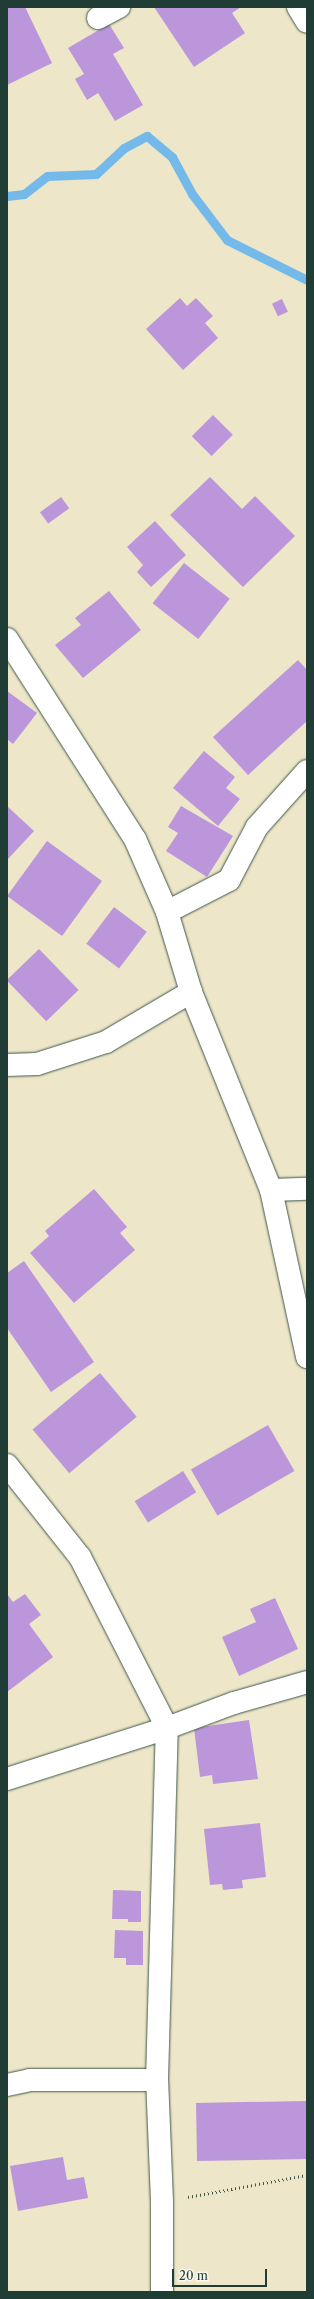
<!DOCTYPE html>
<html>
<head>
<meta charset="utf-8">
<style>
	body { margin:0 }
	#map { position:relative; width:314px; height:2299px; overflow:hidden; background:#ede6c8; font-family:"Libre Caslon Text",serif }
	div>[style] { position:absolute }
	.stream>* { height:9px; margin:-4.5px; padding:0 4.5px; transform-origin:4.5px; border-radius:4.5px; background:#73baeb }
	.building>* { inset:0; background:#bb96da; transform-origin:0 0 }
	.path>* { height:2.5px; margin-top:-1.25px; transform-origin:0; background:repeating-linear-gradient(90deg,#3e564a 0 1px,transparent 0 4px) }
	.roads { filter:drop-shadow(0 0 1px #3e564a) drop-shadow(0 0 1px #3e564a) }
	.minor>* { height:22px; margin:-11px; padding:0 11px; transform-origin:11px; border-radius:11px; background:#fff }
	span { translate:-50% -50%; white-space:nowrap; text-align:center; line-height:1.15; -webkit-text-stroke:3px #fbf7ec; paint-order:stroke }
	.frame { position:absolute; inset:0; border:8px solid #1f3d34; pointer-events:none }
	.scale { position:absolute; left:172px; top:2269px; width:95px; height:18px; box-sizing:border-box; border:2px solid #1f3d34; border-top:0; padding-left:5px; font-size:12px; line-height:14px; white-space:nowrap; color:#1f3d34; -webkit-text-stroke:3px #fbf7ec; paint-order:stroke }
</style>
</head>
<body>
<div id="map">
	<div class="stream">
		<i style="left:7px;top:196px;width:17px;rotate:-7deg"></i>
		<i style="left:24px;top:194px;width:29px;rotate:-38deg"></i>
		<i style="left:47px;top:176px;width:49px;rotate:-2.3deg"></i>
		<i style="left:96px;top:174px;width:38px;rotate:-43deg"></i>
		<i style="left:124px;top:148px;width:26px;rotate:-28deg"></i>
		<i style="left:147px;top:136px;width:33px;rotate:40deg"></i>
		<i style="left:172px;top:157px;width:42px;rotate:61.6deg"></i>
		<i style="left:192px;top:194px;width:58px;rotate:52.7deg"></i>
		<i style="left:227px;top:240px;width:89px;rotate:26.6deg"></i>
	</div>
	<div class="building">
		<i style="clip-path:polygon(7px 7px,25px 7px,52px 63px,7px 85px)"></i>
		<i style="clip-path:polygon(154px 7px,241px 7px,232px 13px,245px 33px,194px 67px)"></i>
		<i style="clip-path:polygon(109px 24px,124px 48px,113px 54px,143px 105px,115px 121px,98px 93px,87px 100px,75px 79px,84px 74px,68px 48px)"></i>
		<i style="clip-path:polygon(180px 298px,187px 306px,196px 298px,213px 316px,205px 323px,218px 338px,183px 370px,146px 329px)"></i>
		<i style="left:282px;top:299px;width:14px;height:11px;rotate:65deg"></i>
		<i style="left:213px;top:415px;width:28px;height:30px;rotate:45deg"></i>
		<i style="clip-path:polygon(210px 477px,242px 509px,255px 496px,295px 536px,243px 587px,170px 515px)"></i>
		<i style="left:61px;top:497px;width:14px;height:26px;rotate:54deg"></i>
		<i style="clip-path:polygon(155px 521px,186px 555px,151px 587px,137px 572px,143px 565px,127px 547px)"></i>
		<i style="left:184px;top:563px;width:58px;height:51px;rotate:38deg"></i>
		<i style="clip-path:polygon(109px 591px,141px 630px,83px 678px,55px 645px,81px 625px,75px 618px)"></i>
		<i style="clip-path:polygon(298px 660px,307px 670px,307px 721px,248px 775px,213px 737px)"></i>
		<i style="clip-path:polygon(7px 691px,37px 713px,13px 744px,7px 739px)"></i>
		<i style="clip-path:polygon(204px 751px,235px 777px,226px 788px,240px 799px,218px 826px,173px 788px)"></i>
		<i style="clip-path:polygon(7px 806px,34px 831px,7px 860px)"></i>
		<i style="clip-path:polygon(181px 806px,233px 836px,207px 877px,166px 851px,178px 833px,168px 827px)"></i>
		<i style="left:47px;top:841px;width:68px;height:68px;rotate:36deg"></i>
		<i style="left:114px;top:907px;width:41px;height:46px;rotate:37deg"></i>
		<i style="left:39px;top:949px;width:57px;height:45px;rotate:46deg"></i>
		<i style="clip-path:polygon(94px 1189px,127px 1227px,120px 1233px,135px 1250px,74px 1303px,30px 1253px,49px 1236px,45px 1231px)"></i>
		<i style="clip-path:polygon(24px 1261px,94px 1362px,51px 1392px,7px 1328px,7px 1273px)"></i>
		<i style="left:100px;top:1373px;width:57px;height:88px;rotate:50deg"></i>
		<i style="left:268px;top:1425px;width:53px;height:89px;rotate:60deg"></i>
		<i style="left:183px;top:1471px;width:25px;height:57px;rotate:58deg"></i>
		<i style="clip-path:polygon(7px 1594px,13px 1602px,25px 1594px,41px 1615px,29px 1624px,53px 1657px,7px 1692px)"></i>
		<i style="clip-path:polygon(275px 1598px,298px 1649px,239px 1676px,222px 1637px,256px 1622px,250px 1609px)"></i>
		<i style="clip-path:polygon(249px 1720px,258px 1779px,213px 1784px,212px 1775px,200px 1777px,194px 1728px)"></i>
		<i style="clip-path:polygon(260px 1823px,266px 1877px,242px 1880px,243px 1888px,223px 1890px,222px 1884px,210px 1885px,204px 1829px)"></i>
		<i style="clip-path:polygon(113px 1890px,141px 1891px,141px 1922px,128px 1922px,128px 1919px,112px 1919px)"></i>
		<i style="clip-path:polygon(115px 1930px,143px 1931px,143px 1965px,126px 1965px,126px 1958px,114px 1958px)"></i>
		<i style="left:306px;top:2101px;width:58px;height:110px;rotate:89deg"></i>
		<i style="clip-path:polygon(63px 2157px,67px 2180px,84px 2177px,88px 2198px,18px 2211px,10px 2166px)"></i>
	</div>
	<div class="path">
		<i style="left:188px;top:2197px;width:121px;rotate:-10.5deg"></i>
	</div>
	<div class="roads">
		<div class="minor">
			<i style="left:298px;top:7px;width:17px;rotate:59deg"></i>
			<i style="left:98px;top:18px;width:24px;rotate:-28deg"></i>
			<i style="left:7px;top:639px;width:237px;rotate:57.4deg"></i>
			<i style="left:135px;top:839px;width:80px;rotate:66.3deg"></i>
			<i style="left:167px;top:912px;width:84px;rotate:73.3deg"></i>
			<i style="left:191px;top:992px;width:214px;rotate:68deg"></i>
			<i style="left:271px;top:1190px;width:171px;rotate:77.8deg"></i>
			<i style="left:167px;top:912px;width:70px;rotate:-27.3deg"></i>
			<i style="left:229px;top:880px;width:60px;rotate:-62.2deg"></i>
			<i style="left:257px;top:827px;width:75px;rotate:-48.2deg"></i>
			<i style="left:7px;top:1065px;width:30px;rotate:-2deg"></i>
			<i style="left:37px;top:1064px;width:72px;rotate:-17.7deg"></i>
			<i style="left:106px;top:1042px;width:99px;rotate:-30.5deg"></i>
			<i style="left:271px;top:1190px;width:36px;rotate:-2deg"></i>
			<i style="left:7px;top:1465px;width:117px;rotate:51.6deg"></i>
			<i style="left:80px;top:1557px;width:192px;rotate:63deg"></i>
			<i style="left:167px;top:1728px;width:168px;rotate:162.3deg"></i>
			<i style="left:7px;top:2085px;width:24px;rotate:-12deg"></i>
			<i style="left:30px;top:2080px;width:127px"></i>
			<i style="left:162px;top:2292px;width:90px;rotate:-90deg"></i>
			<i style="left:162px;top:2202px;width:122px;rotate:-92.3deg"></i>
			<i style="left:157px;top:2080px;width:352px;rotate:-88.4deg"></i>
			<i style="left:167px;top:1728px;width:72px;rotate:-20.5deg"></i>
			<i style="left:234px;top:1703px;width:76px;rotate:-16deg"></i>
		</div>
	</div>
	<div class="frame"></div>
	<div class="scale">20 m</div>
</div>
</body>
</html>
